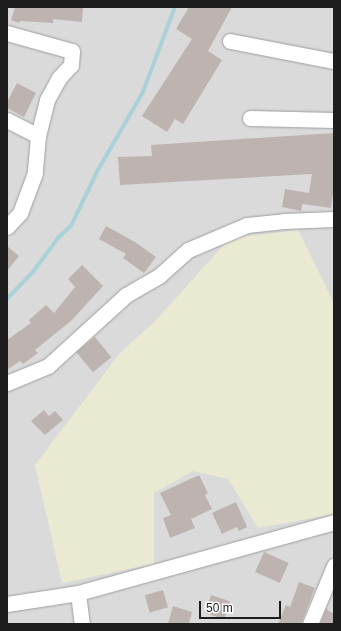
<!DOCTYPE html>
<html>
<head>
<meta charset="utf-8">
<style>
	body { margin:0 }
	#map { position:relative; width:341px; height:631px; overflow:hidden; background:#ede9e4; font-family:Arial,sans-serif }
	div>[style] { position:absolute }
	.residential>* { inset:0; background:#dbdada; transform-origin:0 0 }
	.farmland>* { inset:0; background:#eae9d1 }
	.stream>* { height:3.5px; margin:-1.75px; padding:0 1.75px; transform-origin:1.75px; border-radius:1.75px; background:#a8d2d7 }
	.building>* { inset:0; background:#bdb4b1; transform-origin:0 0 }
	.roads { filter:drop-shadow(0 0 1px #9e9e9e) drop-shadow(0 0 1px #9e9e9e) }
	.minor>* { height:15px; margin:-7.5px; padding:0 7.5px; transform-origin:7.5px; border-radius:7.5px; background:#fff }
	span { translate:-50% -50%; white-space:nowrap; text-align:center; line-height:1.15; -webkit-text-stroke:3px #fff; paint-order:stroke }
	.frame { position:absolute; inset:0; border:8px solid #1d1d1d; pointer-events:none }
	.scale { position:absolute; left:199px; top:601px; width:82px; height:18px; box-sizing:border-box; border:2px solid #1d1d1d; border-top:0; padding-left:5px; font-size:12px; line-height:14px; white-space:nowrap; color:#1d1d1d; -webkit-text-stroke:3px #fff; paint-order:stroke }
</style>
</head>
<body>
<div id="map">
	<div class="residential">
		<i style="left:7px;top:7px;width:327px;height:617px"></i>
	</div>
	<div class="farmland">
		<i style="clip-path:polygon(298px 230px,334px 303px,334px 514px,258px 528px,228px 479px,193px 471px,154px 493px,154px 564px,62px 583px,35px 465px,120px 353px,156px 320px,230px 238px)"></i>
	</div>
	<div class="stream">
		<i style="left:7px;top:299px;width:37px;rotate:-46deg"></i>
		<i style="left:33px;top:272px;width:44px;rotate:-53.4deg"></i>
		<i style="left:59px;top:237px;width:16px;rotate:-43deg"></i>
		<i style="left:71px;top:226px;width:62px;rotate:-64.3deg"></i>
		<i style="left:98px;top:170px;width:90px;rotate:-60deg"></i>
		<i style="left:143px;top:92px;width:91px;rotate:-69.4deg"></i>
	</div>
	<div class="building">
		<i style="clip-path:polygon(15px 7px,83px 7px,82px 22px,53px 19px,53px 23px,20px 21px,19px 23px,11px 20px)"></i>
		<i style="clip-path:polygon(189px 7px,232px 7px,208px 51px,222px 60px,183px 124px,175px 119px,167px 132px,142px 116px,192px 39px,176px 29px)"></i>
		<i style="clip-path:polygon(17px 83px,36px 93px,24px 117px,7px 108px,7px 102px)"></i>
		<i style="clip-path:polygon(334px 133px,334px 186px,331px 208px,302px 204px,301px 211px,282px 207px,285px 189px,309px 193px,312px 174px,120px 185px,118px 157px,152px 156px,151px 145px)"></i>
		<i style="clip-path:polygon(106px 226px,135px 242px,156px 257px,144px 273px,123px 258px,126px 254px,99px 239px)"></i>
		<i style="clip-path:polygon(7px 246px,19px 256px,7px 271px)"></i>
		<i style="clip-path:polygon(82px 265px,103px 286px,72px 320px,35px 350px,38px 353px,23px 364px,20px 361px,7px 370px,7px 340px,31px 323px,29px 320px,46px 305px,54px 313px,75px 287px,68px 279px)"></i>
		<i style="left:95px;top:337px;width:26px;height:24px;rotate:51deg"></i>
		<i style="clip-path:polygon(44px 410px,49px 416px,55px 411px,63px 420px,45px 435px,31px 421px)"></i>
		<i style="clip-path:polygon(199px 475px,208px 493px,205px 495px,212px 509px,191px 519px,195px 528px,170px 538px,163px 518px,171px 515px,160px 493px)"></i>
		<i style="clip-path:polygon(236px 502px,247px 527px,239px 531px,237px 527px,222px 534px,212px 513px)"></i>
		<i style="left:264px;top:552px;width:27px;height:22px;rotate:24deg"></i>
		<i style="clip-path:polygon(299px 582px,315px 588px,301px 624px,278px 624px,286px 605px,290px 607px)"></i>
		<i style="left:163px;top:590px;width:18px;height:19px;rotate:74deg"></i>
		<i style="left:211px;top:595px;width:20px;height:19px;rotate:18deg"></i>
		<i style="clip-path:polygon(173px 606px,192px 612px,189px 624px,168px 624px)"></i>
		<i style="clip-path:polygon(326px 609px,334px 614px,334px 624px,320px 624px)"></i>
	</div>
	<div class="roads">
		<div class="minor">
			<i style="left:7px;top:33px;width:67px;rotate:15.5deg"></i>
			<i style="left:72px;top:51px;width:14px;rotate:94deg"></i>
			<i style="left:71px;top:65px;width:18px;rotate:133deg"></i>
			<i style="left:59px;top:78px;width:25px;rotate:119deg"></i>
			<i style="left:47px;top:100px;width:37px;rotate:104deg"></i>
			<i style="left:38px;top:136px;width:37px;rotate:95deg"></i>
			<i style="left:35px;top:173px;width:43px;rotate:110.6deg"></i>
			<i style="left:20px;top:213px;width:19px;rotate:133deg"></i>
			<i style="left:230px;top:41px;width:106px;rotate:10.9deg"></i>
			<i style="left:250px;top:118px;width:84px;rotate:1.4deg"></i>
			<i style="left:7px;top:120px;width:35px;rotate:27deg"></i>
			<i style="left:7px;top:383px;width:44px;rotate:-22.5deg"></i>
			<i style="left:48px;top:366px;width:105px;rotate:-42.3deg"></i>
			<i style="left:126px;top:295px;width:38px;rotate:-30deg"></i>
			<i style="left:159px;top:276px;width:39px;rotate:-42deg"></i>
			<i style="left:188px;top:250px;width:64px;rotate:-23deg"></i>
			<i style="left:247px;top:225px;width:37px;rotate:-6deg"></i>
			<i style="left:284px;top:221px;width:50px;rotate:-2.3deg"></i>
			<i style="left:78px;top:593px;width:31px;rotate:83deg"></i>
			<i style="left:7px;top:604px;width:72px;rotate:-8.8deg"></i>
			<i style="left:78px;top:593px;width:266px;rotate:-15.5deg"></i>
			<i style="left:310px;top:624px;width:63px;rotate:-67.5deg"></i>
		</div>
	</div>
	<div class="frame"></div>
	<div class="scale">50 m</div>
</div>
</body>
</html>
